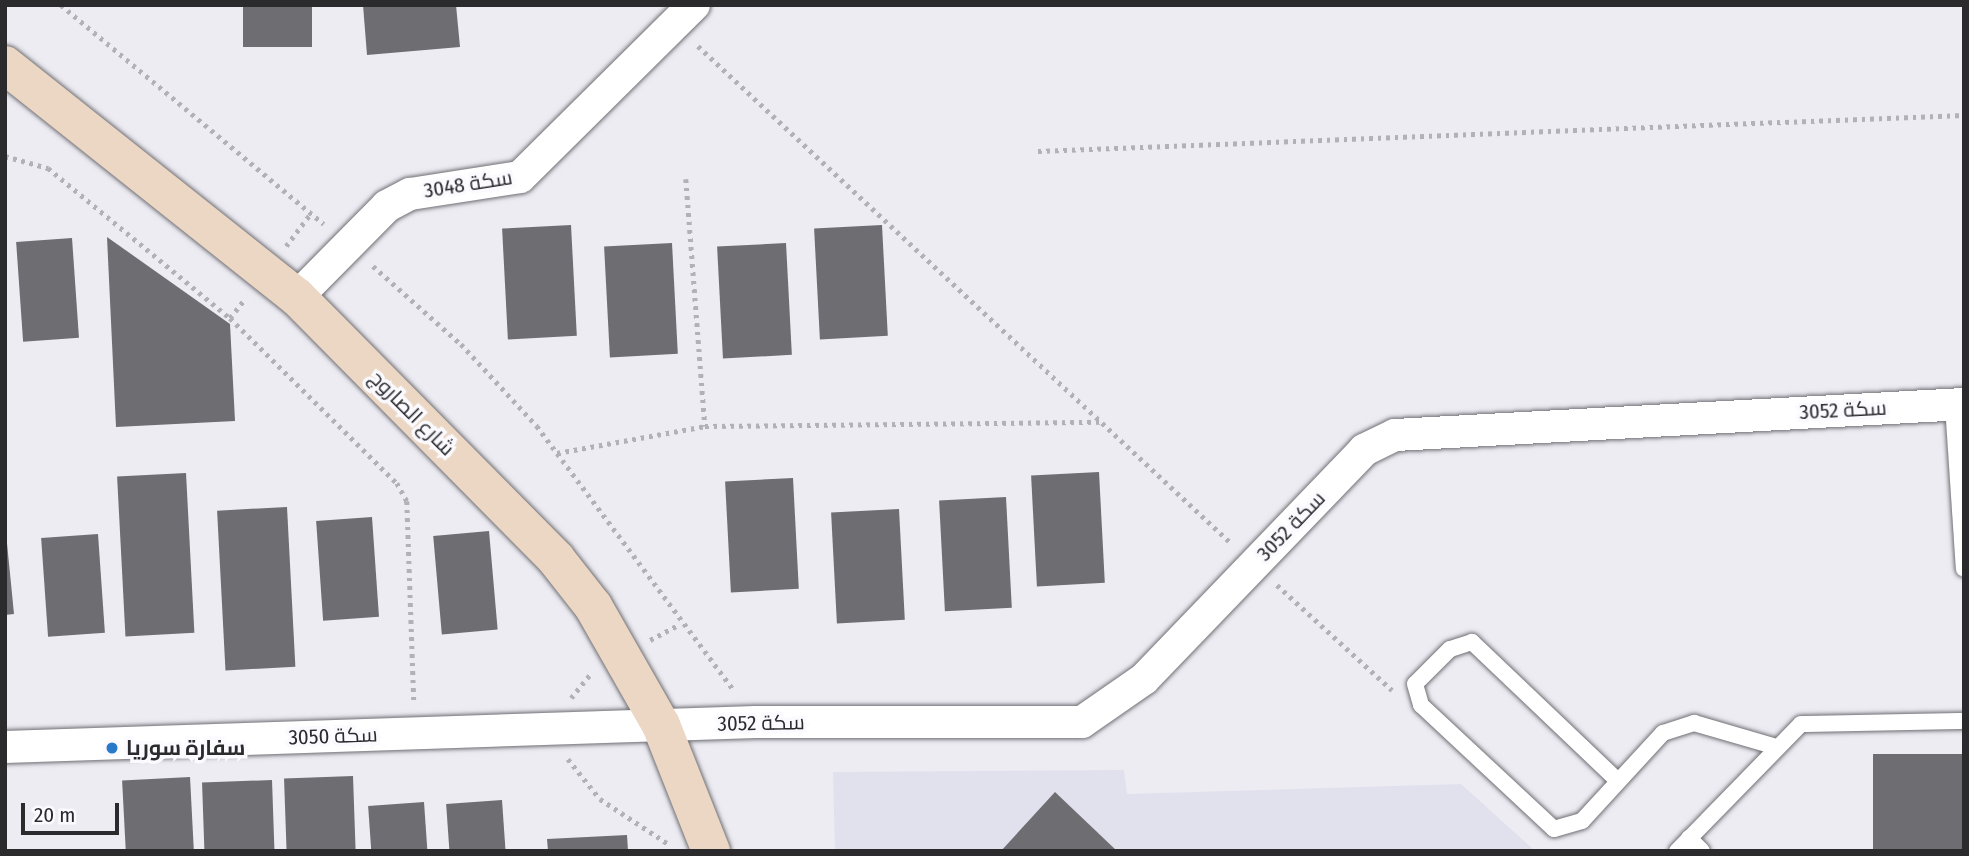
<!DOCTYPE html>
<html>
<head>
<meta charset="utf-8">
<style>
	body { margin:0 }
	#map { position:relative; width:1969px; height:856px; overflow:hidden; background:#edecf3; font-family:"Fira Sans Condensed",Cairo,sans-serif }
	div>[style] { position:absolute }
	.built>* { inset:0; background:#e1e0ed }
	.building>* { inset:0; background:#6d6d72; transform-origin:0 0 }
	.path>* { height:4.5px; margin-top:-2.25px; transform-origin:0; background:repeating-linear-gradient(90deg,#b2b1b7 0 3.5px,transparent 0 8.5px) }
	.roads { filter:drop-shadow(0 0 2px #6f6f74) drop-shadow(0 0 2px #6f6f74) }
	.lane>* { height:16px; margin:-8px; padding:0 8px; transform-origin:8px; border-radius:8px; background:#fff }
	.street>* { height:32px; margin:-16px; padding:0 16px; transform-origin:16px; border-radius:16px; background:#fff }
	.secondary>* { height:38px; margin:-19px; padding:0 19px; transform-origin:19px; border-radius:19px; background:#ecd7c4 }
	.dots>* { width:19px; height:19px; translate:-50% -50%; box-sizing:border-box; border:4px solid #fafaff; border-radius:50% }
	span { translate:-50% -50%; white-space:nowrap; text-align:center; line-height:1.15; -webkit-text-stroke:7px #fafaff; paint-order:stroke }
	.street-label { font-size:21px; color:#2b2a2d }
	.poi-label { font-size:21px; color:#2b2a2d; font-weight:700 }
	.left { translate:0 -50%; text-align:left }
	.frame { position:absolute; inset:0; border:7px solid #2b2a2d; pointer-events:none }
	.scale { position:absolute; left:21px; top:803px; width:98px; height:32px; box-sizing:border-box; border:4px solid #2b2a2d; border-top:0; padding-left:9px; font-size:21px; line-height:24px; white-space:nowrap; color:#2b2a2d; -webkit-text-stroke:5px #fafaff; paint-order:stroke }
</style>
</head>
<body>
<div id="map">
	<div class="built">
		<i style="clip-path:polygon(1124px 770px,1127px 794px,1461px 784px,1535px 851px,835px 851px,833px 772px)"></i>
	</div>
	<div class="building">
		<i style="left:243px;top:5px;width:69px;height:42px"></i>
		<i style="clip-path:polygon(363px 5px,456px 5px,460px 47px,367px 55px)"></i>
		<i style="left:571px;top:225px;width:111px;height:69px;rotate:87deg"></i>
		<i style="left:882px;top:225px;width:111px;height:68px;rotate:87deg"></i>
		<i style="clip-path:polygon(107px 237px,230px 324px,235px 421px,116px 427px)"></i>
		<i style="left:72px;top:238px;width:100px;height:56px;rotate:86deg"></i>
		<i style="left:672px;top:243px;width:111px;height:68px;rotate:87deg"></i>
		<i style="left:786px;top:243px;width:112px;height:69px;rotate:87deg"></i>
		<i style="left:1099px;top:472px;width:111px;height:68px;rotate:87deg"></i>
		<i style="left:186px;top:473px;width:160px;height:69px;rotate:87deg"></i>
		<i style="left:793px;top:478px;width:111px;height:68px;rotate:87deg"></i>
		<i style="left:1006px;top:497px;width:111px;height:67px;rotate:87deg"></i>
		<i style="left:287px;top:507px;width:160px;height:70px;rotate:87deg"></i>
		<i style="left:899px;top:509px;width:111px;height:68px;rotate:87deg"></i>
		<i style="left:372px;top:517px;width:100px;height:56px;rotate:86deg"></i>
		<i style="clip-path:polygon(5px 523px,14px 614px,5px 615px)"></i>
		<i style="left:489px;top:531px;width:99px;height:56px;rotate:85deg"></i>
		<i style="left:98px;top:534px;width:99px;height:57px;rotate:86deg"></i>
		<i style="left:1964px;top:754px;width:97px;height:91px;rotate:90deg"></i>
		<i style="left:353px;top:776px;width:75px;height:69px;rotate:88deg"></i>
		<i style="left:190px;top:777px;width:74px;height:68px;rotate:87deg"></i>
		<i style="left:272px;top:780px;width:71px;height:70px;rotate:88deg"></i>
		<i style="clip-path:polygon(1055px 792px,1117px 851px,1001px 851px)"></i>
		<i style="left:502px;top:800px;width:51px;height:56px;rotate:86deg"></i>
		<i style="left:424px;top:802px;width:49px;height:56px;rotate:86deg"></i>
		<i style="clip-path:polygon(627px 835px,628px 851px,548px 851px,547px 839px)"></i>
	</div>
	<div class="path">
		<i style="left:61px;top:5px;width:342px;rotate:39.8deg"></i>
		<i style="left:698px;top:46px;width:730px;rotate:43deg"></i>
		<i style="left:1038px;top:151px;width:927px;rotate:-2.23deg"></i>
		<i style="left:5px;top:156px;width:45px;rotate:15.6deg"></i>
		<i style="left:48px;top:168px;width:236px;rotate:39.5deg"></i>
		<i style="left:230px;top:318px;width:235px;rotate:44.7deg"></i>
		<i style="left:397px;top:483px;width:21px;rotate:61deg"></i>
		<i style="left:407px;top:501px;width:201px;rotate:88deg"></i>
		<i style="left:686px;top:179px;width:248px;rotate:85.6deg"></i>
		<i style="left:286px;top:246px;width:41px;rotate:-52.9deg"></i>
		<i style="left:373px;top:266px;width:118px;rotate:41.6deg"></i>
		<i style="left:461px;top:344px;width:112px;rotate:47.2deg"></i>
		<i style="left:537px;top:426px;width:329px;rotate:53.3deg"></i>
		<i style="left:230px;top:318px;width:23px;rotate:-52deg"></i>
		<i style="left:557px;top:453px;width:150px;rotate:-10.3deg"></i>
		<i style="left:705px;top:426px;width:397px;rotate:-0.6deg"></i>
		<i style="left:1277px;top:585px;width:156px;rotate:42.4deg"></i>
		<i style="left:650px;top:640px;width:34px;rotate:-28deg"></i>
		<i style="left:571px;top:698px;width:32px;rotate:-51deg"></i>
		<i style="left:568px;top:759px;width:51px;rotate:51.3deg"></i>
		<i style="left:600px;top:799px;width:84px;rotate:33.3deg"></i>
	</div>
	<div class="roads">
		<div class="lane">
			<i style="left:1953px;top:405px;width:164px;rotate:86.2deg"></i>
			<i style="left:1618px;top:781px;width:202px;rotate:-136.4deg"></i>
			<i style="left:1472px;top:642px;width:23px;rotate:162deg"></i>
			<i style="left:1450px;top:649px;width:49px;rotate:135deg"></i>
			<i style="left:1415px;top:684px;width:22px;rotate:74deg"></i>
			<i style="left:1421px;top:705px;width:182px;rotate:43deg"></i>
			<i style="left:1554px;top:829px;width:29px;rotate:-16deg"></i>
			<i style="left:1582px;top:821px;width:120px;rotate:-47.4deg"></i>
			<i style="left:1663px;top:733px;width:33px;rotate:-18deg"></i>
			<i style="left:1694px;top:723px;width:82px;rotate:16.2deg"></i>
			<i style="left:1689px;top:838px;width:18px;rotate:45deg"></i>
			<i style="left:1677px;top:851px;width:177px;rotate:-45.7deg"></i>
			<i style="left:1801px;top:724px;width:163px;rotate:-1.1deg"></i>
		</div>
		<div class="street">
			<i style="left:297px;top:297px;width:128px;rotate:-45.3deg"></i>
			<i style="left:387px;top:206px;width:26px;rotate:-28deg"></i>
			<i style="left:410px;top:194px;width:111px;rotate:-8.8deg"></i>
			<i style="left:520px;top:177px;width:245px;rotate:-44.7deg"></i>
			<i style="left:5px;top:747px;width:751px;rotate:-1.91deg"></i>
			<i style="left:756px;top:722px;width:326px"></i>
			<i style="left:1082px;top:722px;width:75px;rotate:-34.7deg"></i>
			<i style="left:1144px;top:679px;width:318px;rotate:-46.1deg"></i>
			<i style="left:1364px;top:450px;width:34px;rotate:-26deg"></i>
			<i style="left:1395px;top:435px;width:570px;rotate:-3.12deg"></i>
		</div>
		<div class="secondary">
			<i style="left:5px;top:65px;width:373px;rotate:38.5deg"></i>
			<i style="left:297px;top:297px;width:368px;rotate:45.3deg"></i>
			<i style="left:556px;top:559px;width:60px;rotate:51.8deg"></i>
			<i style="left:593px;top:606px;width:137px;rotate:60.3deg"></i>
			<i style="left:661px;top:725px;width:136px;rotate:68.4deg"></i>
		</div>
	</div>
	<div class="dots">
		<i style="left:112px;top:748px;background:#287ac9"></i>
	</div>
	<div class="street-label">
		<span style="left:468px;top:184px;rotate:-9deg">سكة 3048</span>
		<span style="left:1843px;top:410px;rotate:-3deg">سكة 3052</span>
		<span style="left:412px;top:413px;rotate:45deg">شارع الصاروج</span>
		<span style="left:1291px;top:526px;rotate:-46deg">سكة 3052</span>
		<span style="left:761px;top:723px;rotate:-1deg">سكة 3052</span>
		<span style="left:333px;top:736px;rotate:-2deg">سكة 3050</span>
	</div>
	<div class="poi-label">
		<span class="left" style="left:126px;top:748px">سفارة سوريا</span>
	</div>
	<div class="frame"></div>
	<div class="scale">20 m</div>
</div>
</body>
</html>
